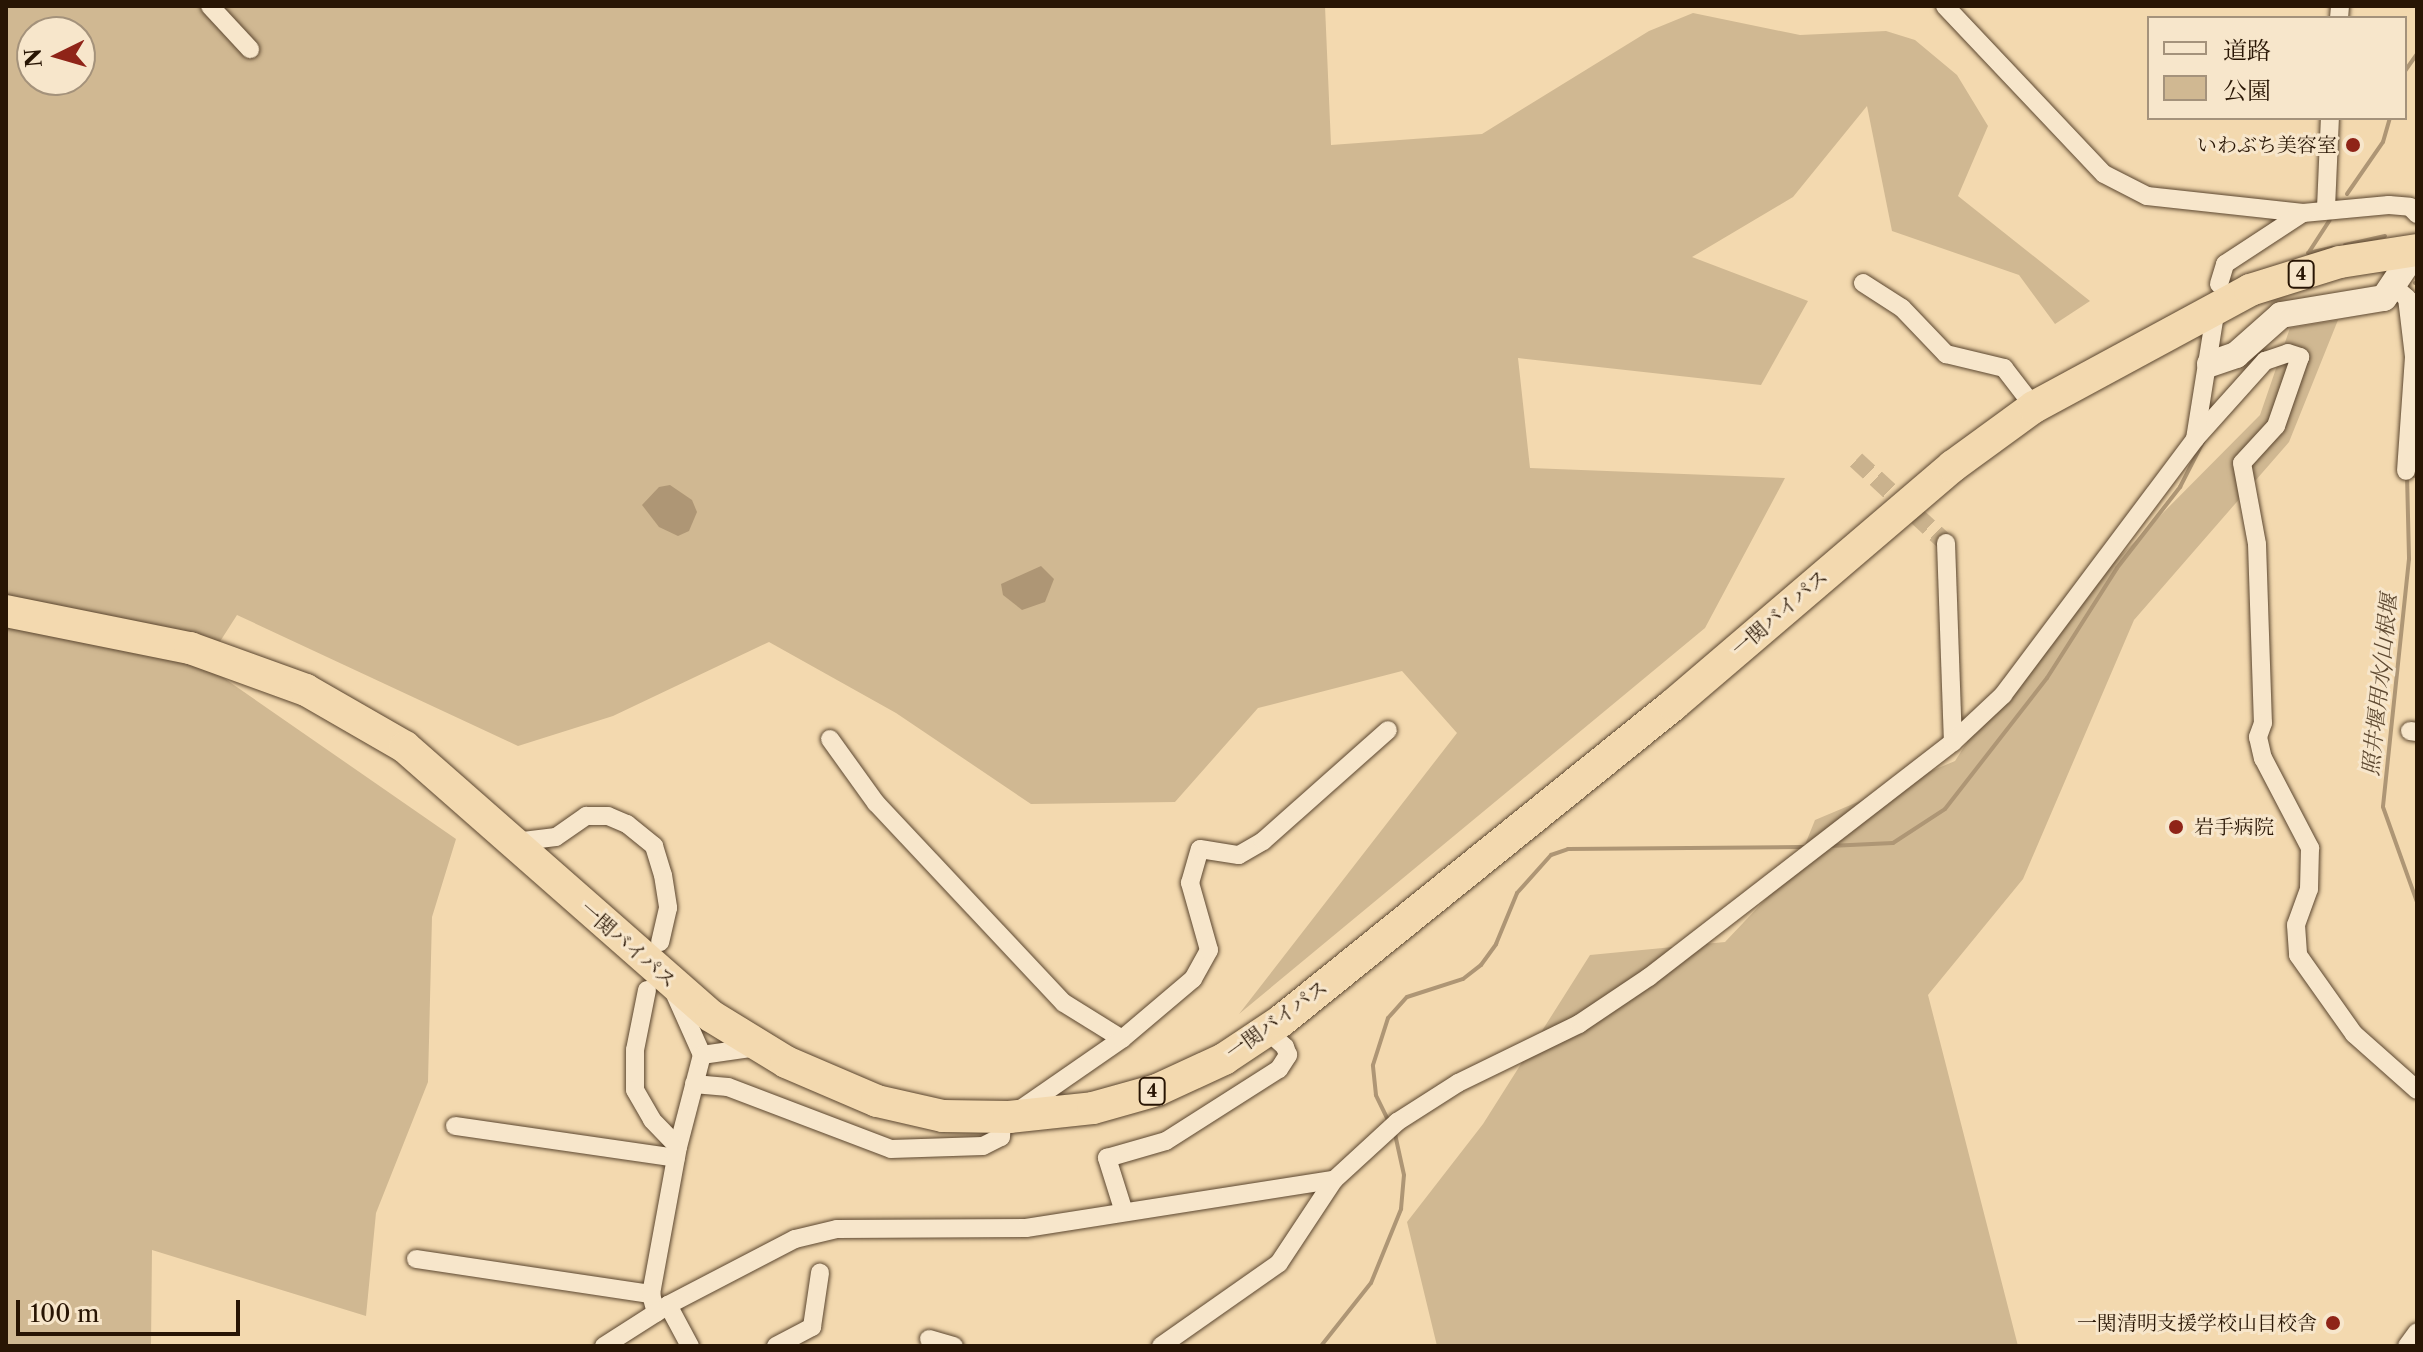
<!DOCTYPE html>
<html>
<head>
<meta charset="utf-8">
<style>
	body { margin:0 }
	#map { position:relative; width:2423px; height:1352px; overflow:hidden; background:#f3d9af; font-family:"Libre Caslon Text","Noto Serif JP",serif }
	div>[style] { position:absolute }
	.green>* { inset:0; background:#d0b892 }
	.water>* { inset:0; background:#ae9675 }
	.stream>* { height:4px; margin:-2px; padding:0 2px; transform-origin:2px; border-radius:2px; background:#ae9675 }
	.street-tunnel>* { height:18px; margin-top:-9px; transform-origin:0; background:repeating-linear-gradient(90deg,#cab28d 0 18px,transparent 0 27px) }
	.roads { filter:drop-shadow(0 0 2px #5b462f) drop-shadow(0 0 2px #5b462f) }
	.street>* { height:18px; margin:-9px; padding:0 9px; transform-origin:9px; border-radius:9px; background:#f7e6cb }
	.secondary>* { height:26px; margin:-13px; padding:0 13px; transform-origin:13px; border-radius:13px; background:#f7e6cb }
	.highway>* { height:32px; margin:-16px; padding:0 16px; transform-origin:16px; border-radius:16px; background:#f3d9af }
	.dots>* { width:22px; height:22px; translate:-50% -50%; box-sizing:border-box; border:4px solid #f7e6cb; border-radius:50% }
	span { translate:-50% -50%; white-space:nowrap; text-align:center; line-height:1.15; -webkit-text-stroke:6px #f7e6cb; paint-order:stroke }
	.shield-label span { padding:2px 6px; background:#f7e6cb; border:2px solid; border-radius:6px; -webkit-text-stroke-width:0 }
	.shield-label { font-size:18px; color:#281504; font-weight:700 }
	.poi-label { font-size:20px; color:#281504 }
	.right { translate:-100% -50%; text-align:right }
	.left { translate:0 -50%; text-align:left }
	.street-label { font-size:20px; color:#281504 }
	.water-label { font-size:22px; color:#5e4931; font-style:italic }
	.frame { position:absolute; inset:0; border:8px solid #281504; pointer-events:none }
	.legend { position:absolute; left:2147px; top:16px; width:260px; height:104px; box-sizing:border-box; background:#f7e6cb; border:2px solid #a4927b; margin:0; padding:10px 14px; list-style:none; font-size:24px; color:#281504 }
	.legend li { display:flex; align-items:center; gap:16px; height:40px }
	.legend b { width:40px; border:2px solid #a4927b }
	.north { position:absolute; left:16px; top:16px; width:80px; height:80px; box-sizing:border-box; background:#f7e6cb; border:2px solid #a4927b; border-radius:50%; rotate:265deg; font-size:22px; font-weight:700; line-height:32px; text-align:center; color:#281504 }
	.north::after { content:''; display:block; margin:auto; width:28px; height:36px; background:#8f2418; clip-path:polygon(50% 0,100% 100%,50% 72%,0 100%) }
	.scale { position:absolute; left:16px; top:1300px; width:224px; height:36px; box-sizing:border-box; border:4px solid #281504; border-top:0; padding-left:10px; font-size:24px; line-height:28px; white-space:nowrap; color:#281504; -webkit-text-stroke:6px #f7e6cb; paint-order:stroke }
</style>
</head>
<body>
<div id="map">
	<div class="green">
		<i style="clip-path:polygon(evenodd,6px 6px,1325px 6px,1331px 145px,1482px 134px,1649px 31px,1693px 13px,1800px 35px,1886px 31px,1915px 40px,1957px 75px,1988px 126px,1958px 196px,2090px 301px,2055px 324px,2019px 275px,1892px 231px,1867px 106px,1793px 197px,1692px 257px,1808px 301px,1761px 385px,1518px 358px,1530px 468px,1785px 478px,1705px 628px,1239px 1014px,1457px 733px,1402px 671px,1258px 708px,1175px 802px,1031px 804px,896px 713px,769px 642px,613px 716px,518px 746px,237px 615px,205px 665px,456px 839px,432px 917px,428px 1082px,376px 1213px,366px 1316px,152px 1250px,151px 1346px,6px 1346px,6px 6px,32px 32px,80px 32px,80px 80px,32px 80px,32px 32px)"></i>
		<i style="clip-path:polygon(2338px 320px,2289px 442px,2134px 620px,2023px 879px,1928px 995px,2018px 1346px,1437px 1346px,1407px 1222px,1483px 1124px,1590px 955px,1725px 942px,1796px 867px,1815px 820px,1955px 761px,2024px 653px,2260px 415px,2290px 328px)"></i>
	</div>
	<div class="water">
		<i style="clip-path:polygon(670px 485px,692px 500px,697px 512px,689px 531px,678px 536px,659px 527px,642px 505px,659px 487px)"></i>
		<i style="clip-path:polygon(1041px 566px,1054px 579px,1045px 602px,1022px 610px,1003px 595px,1001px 584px)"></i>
	</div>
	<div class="stream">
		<i style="left:2405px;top:71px;width:21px;rotate:-55deg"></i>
		<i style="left:2347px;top:194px;width:63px;rotate:-55.3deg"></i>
		<i style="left:2383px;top:142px;width:25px;rotate:-74deg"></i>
		<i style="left:2345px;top:245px;width:41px;rotate:-12.7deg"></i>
		<i style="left:2309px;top:252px;width:38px;rotate:-57deg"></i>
		<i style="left:2308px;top:253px;width:25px;rotate:-12deg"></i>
		<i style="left:2415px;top:283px;width:2px"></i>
		<i style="left:2417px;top:476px;width:10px;rotate:-174deg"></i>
		<i style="left:2407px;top:475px;width:84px;rotate:88.6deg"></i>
		<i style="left:2409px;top:559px;width:249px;rotate:96deg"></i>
		<i style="left:2383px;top:807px;width:101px;rotate:70.3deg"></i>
		<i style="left:1829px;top:846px;width:64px;rotate:-2.7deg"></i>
		<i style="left:1893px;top:843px;width:62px;rotate:-33.2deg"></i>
		<i style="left:1945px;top:809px;width:166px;rotate:-52.1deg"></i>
		<i style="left:2047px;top:678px;width:130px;rotate:-57.5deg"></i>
		<i style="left:2117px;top:568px;width:103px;rotate:-52.1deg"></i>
		<i style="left:2180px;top:487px;width:53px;rotate:-62.9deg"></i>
		<i style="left:1389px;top:1122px;width:30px;rotate:-116deg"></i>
		<i style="left:1376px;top:1095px;width:30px;rotate:-96deg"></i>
		<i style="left:1373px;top:1065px;width:49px;rotate:-72.3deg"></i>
		<i style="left:1388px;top:1018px;width:28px;rotate:-48deg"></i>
		<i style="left:1407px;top:997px;width:59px;rotate:-17.8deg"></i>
		<i style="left:1463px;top:979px;width:23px;rotate:-38deg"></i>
		<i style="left:1481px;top:965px;width:26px;rotate:-54deg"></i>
		<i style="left:1496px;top:944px;width:55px;rotate:-67.6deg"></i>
		<i style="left:1517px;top:893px;width:51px;rotate:-48.2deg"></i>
		<i style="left:1551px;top:855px;width:18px;rotate:-19deg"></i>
		<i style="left:1568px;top:849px;width:236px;rotate:-0.5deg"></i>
		<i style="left:1321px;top:1346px;width:80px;rotate:-51.6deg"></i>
		<i style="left:1371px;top:1283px;width:80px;rotate:-67.9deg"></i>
		<i style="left:1401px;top:1209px;width:34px;rotate:-85deg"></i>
		<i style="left:1404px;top:1175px;width:42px;rotate:-102.4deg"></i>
	</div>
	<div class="street-tunnel">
		<i style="left:1856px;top:460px;width:122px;rotate:42.7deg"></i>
	</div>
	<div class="roads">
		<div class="street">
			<i style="left:210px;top:6px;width:59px;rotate:47.1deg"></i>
			<i style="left:1945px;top:6px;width:231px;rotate:46.6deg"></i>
			<i style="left:2104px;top:174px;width:48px;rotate:27.1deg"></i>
			<i style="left:2147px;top:196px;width:157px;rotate:6.2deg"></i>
			<i style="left:2303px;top:213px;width:86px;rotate:-5.3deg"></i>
			<i style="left:2389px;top:205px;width:21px;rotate:5deg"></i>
			<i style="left:2410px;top:207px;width:10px;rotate:45deg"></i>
			<i style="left:2339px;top:18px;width:12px;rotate:-85deg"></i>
			<i style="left:2326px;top:208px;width:90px;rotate:-87.5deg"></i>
			<i style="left:1863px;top:283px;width:46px;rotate:32.7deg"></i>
			<i style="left:1902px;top:308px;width:64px;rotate:46.3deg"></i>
			<i style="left:1946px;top:354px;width:60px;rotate:13.6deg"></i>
			<i style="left:2004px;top:368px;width:49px;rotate:52.4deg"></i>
			<i style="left:2219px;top:284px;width:21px;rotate:-73deg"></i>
			<i style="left:2225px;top:264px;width:93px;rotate:-33.2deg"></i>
			<i style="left:2392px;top:285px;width:20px;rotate:41deg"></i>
			<i style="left:2407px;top:298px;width:59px;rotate:83.2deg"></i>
			<i style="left:2414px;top:357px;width:114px;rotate:94deg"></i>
			<i style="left:2195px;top:439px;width:105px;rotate:-48.1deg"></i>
			<i style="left:2265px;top:361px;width:24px;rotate:-19deg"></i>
			<i style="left:2288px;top:353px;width:13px;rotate:18deg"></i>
			<i style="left:2300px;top:357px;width:73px;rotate:109.2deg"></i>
			<i style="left:2276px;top:426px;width:50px;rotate:132.6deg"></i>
			<i style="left:2242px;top:463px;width:82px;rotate:79.5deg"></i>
			<i style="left:2257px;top:544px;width:179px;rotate:88.1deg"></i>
			<i style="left:2263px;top:723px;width:15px;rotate:110deg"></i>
			<i style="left:2258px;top:737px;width:22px;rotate:77deg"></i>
			<i style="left:2263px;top:758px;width:102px;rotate:62.4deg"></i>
			<i style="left:2310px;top:848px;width:41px;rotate:91.4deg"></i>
			<i style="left:2309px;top:889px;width:38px;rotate:110deg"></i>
			<i style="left:2296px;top:925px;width:30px;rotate:86deg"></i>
			<i style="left:2298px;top:955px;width:97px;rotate:54.7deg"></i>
			<i style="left:2354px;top:1034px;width:84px;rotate:41.6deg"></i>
			<i style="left:1946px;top:543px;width:199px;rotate:88deg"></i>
			<i style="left:2410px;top:731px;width:7px;rotate:8deg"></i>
			<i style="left:830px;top:739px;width:79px;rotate:54.3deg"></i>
			<i style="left:876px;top:803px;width:274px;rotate:46.8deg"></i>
			<i style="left:1064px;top:1003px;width:68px;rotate:31.8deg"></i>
			<i style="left:515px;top:842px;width:41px;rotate:-7deg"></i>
			<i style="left:556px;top:837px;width:37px;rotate:-35deg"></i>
			<i style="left:586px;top:816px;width:22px"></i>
			<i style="left:608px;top:816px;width:21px;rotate:23deg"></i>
			<i style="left:627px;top:824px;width:35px;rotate:39deg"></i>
			<i style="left:654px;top:846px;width:30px;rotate:73deg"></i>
			<i style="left:663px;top:875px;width:33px;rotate:81deg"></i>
			<i style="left:668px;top:908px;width:35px;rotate:103deg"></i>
			<i style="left:647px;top:990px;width:61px;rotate:101.3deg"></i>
			<i style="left:635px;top:1050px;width:40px;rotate:90deg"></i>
			<i style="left:635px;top:1090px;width:34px;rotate:60deg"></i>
			<i style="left:652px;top:1120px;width:37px;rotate:46deg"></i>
			<i style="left:674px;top:992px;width:69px;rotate:66deg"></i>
			<i style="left:694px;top:1084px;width:34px;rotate:5deg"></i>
			<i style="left:728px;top:1087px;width:174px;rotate:20.8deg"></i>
			<i style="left:891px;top:1149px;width:92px;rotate:-1.9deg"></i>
			<i style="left:983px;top:1146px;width:20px;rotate:-27deg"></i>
			<i style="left:1001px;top:1137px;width:20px;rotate:-87deg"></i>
			<i style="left:1015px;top:1113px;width:130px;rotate:-34.7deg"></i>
			<i style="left:1122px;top:1039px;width:93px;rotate:-40.2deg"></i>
			<i style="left:1193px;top:979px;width:33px;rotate:-61deg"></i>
			<i style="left:1209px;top:950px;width:70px;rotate:-105.8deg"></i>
			<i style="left:1190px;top:883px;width:35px;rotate:-74deg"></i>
			<i style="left:1200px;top:849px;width:39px;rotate:9deg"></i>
			<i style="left:1239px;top:855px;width:28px;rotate:-30deg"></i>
			<i style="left:1263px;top:841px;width:167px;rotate:-41.6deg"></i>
			<i style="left:455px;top:1126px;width:223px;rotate:8.2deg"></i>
			<i style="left:1124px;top:1212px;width:57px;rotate:-107.5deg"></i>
			<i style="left:1107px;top:1158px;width:61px;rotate:-16.1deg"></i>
			<i style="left:1166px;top:1141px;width:134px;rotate:-32.5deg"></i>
			<i style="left:1279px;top:1069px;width:17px;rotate:-57deg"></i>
			<i style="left:1288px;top:1055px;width:9px;rotate:-111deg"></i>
			<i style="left:1285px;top:1047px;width:25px;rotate:-137deg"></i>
			<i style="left:416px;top:1259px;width:238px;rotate:8.5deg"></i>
			<i style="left:668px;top:1305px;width:47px;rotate:61.8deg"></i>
			<i style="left:656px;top:1313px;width:20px;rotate:-105deg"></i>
			<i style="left:651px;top:1294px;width:149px;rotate:-79.6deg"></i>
			<i style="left:678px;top:1147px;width:95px;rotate:-75.4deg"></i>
			<i style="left:702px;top:1055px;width:57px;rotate:-8.1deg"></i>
			<i style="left:929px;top:1339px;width:26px;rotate:16deg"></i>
			<i style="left:604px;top:1346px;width:76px;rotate:-32.6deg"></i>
			<i style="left:668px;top:1305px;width:143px;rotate:-27.5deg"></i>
			<i style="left:795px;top:1239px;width:43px;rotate:-13.4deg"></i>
			<i style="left:837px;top:1229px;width:189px;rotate:-0.3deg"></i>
			<i style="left:1026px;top:1228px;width:312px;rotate:-8.9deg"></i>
			<i style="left:776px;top:1346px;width:41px;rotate:-27.8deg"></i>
			<i style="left:812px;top:1327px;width:55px;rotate:-81.6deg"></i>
			<i style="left:1161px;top:1346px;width:144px;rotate:-35.1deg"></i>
			<i style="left:1279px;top:1263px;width:100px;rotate:-56.5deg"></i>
			<i style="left:1334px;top:1180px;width:86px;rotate:-42.6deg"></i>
			<i style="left:1397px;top:1122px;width:72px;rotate:-32.6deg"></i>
			<i style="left:1458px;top:1083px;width:135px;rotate:-26deg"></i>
			<i style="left:1579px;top:1024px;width:84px;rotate:-33.9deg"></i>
			<i style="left:1649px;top:977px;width:384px;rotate:-37.7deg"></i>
			<i style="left:1953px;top:742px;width:69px;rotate:-43.2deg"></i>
			<i style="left:2003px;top:695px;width:320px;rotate:-53.1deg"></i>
			<i style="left:2195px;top:439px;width:120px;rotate:-80.9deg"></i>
			<i style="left:2407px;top:1346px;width:17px;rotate:-54deg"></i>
		</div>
		<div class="secondary">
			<i style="left:2210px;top:364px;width:28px;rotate:-19deg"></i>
			<i style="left:2236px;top:355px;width:60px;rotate:-41.6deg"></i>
			<i style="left:2281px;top:315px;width:104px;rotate:-9.4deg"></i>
			<i style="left:2384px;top:298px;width:37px;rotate:-56deg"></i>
		</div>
		<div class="highway">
			<i style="left:6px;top:611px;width:188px;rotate:11.4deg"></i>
			<i style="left:190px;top:648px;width:123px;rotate:19.9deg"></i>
			<i style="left:306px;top:690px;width:114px;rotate:29.9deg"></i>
			<i style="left:405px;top:747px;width:407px;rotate:41.3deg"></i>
			<i style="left:711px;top:1016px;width:88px;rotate:31.5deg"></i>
			<i style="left:786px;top:1062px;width:99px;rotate:23.2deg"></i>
			<i style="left:877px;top:1101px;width:68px;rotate:12.8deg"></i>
			<i style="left:943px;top:1116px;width:66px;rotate:0.9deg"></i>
			<i style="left:1009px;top:1117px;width:84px;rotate:-6.1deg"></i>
			<i style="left:1093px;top:1108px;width:66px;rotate:-15.7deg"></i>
			<i style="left:1157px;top:1090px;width:74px;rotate:-24.8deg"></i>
			<i style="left:1224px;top:1059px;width:69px;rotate:-33.7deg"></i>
			<i style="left:1281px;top:1021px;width:504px;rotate:-38.87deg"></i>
			<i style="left:1673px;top:705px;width:368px;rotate:-40.5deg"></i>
			<i style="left:1953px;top:466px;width:100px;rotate:-36.1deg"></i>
			<i style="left:2034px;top:407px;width:246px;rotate:-28.4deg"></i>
			<i style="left:2250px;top:290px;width:94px;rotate:-17.3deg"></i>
			<i style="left:2340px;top:262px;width:78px;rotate:-8.9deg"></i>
		</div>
	</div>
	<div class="dots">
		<i style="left:2353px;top:145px;background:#8f2418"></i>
		<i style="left:2176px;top:827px;background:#8f2418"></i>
		<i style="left:2333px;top:1323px;background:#8f2418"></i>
	</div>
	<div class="shield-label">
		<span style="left:2301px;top:274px">4</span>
		<span style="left:1152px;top:1091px">4</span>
	</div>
	<div class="poi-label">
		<span class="right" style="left:2337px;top:145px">いわぶち美容室</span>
		<span class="left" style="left:2194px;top:827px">岩手病院</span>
		<span class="right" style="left:2317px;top:1323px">一関清明支援学校山目校舎</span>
	</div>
	<div class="street-label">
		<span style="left:1780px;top:613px;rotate:-41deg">一関バイパス</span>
		<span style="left:628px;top:945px;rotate:41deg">一関バイパス</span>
		<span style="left:1277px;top:1020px;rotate:-36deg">一関バイパス</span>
	</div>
	<div class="water-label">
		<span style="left:2380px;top:685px;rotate:-84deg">照井堰用水/山根堰</span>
	</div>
	<div class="frame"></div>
	<ul class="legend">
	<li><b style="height:10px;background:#f7e6cb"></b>道路</li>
	<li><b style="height:22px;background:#d0b892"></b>公園</li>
	</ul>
	<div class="north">N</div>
	<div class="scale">100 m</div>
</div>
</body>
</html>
